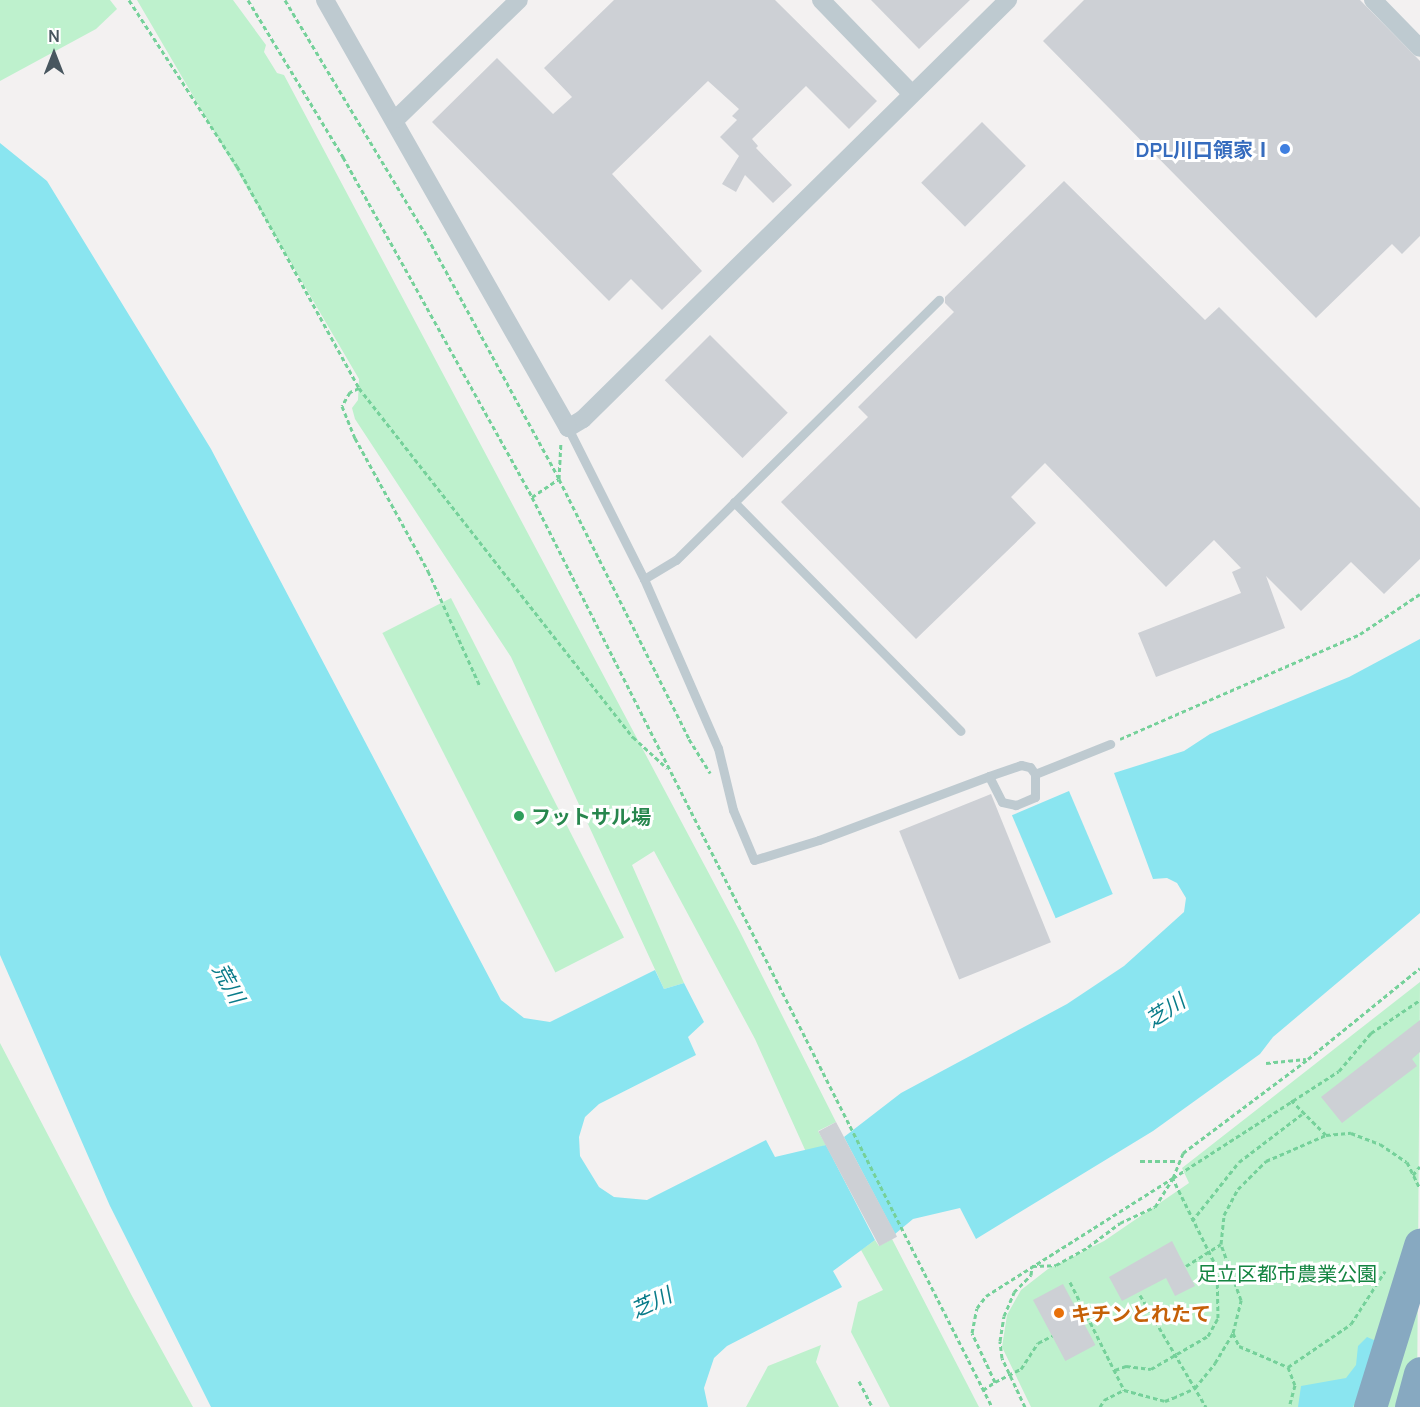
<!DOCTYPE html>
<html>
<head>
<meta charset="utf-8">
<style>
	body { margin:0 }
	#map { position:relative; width:1420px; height:1407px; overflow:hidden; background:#f3f1f1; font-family:Manrope,"Noto Sans JP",sans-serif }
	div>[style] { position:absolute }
	.green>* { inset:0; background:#bef1cd; transform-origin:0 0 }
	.water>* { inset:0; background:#8ae5f0; transform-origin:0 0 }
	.building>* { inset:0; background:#cdd0d5; transform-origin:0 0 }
	.path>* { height:3px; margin-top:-1.5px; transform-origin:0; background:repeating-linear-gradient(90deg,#75d19a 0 4.5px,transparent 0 7.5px) }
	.service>* { height:9px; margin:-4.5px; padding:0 4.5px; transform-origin:4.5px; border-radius:4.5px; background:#becad0 }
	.minor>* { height:18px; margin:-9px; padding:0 9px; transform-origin:9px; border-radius:9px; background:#becad0 }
	.motorway>* { height:33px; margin:-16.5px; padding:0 16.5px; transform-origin:16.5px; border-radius:16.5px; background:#87a9c1 }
	.dots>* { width:16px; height:16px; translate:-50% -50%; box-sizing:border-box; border:3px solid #fff; border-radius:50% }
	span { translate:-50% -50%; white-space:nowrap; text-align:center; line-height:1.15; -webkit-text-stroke:6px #fff; paint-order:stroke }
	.shop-label { font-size:20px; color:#366cbe; font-weight:700 }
	.right { translate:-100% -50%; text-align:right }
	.leisure-label { font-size:20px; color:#27864d; font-weight:700 }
	.left { translate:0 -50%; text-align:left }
	.park-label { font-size:20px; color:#148541 }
	.food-label { font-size:20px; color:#c56008; font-weight:700 }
	.water-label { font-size:21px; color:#0a7c8a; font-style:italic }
	.north { position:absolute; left:24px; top:24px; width:60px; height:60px; -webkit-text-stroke:4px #fff; paint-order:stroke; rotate:0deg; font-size:16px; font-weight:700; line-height:24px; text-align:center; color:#48565f }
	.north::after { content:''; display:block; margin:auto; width:21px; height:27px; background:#48565f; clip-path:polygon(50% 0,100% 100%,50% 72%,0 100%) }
</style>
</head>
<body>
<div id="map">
	<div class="green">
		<i style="clip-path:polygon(0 0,110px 0,117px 9px,96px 29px,0 81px)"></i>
		<i style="clip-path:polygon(137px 0,233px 0,266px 45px,264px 52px,277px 73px,284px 75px,739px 930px,836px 1122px,818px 1131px,826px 1145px,806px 1152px,755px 1039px,654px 851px,632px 865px,684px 983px,664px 989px,511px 657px,355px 419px,352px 408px,358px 400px,359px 379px)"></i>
		<i style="left:451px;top:598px;width:381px;height:77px;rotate:63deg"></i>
		<i style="clip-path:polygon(1420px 982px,1417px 1407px,1031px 1407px,1002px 1347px,1007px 1315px,1021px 1290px,1048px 1269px,1104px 1241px,1189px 1183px,1182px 1168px)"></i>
		<i style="clip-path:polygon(0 1043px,132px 1296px,193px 1407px,0 1407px)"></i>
		<i style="clip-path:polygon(892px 1239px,979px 1407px,890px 1407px,851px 1332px,858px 1302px,883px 1290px,861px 1250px,875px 1240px,879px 1246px)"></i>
		<i style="clip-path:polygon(821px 1345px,816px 1362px,839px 1407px,746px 1407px,768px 1366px)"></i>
	</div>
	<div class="water">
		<i style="clip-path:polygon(0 143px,47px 181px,211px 449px,501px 1000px,524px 1018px,550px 1022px,655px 970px,664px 989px,684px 983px,704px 1022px,688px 1037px,696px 1055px,599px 1104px,585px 1117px,579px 1137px,580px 1156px,599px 1187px,614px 1197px,647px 1200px,766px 1140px,775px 1157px,826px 1145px,875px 1240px,833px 1271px,842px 1287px,727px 1346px,714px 1358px,704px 1388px,708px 1407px,211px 1407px,110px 1206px,0 955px)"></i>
		<i style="clip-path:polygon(1420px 639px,1420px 913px,1273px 1037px,1260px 1054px,1153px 1131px,976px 1239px,960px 1208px,913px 1219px,895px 1234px,844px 1137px,901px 1093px,1067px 1004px,1124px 966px,1184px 912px,1186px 898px,1177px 883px,1167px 878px,1153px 879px,1114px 773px,1184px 751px,1210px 734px,1349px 677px)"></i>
		<i style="left:1069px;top:791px;width:112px;height:62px;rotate:67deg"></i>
		<i style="clip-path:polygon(1367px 1337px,1383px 1344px,1353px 1407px,1298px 1407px,1301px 1386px,1346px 1378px,1356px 1365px,1358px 1346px)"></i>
	</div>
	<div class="building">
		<i style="clip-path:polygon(614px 0,775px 0,877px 101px,849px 129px,806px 86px,752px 139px,758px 146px,756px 148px,792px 185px,773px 203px,745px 175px,736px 192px,722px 184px,739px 156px,720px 137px,737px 120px,732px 116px,739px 109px,708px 81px,612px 174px,702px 271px,662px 310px,631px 279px,609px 301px,432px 122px,497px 58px,553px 114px,572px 97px,544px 68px)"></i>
		<i style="clip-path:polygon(871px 0,970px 0,919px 49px)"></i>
		<i style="clip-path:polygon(1084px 0,1360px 0,1420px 61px,1420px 236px,1402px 254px,1392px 244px,1316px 318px,1043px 41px)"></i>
		<i style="left:982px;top:122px;width:62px;height:86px;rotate:45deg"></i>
		<i style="clip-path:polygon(1064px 181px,1205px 320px,1219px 307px,1420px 508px,1420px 559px,1384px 594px,1351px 562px,1301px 611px,1266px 576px,1285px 628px,1156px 677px,1138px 633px,1241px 593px,1232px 572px,1241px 568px,1214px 540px,1166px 587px,1045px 463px,1011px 497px,1036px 523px,916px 639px,781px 502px,868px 417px,858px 407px,954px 312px,945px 303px,945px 297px)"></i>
		<i style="left:710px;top:335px;width:110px;height:64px;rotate:45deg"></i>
		<i style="left:991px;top:794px;width:160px;height:99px;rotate:68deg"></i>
		<i style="clip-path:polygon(1420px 1020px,1420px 1052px,1412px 1059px,1417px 1066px,1342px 1123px,1321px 1097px)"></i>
		<i style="left:836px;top:1122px;width:130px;height:20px;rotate:62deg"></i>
		<i style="clip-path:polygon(1172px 1241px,1195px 1286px,1175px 1296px,1166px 1278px,1122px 1301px,1109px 1277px)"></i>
		<i style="left:1063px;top:1284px;width:69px;height:34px;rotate:62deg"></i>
	</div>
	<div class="path">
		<i style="left:129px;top:0;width:198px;rotate:57deg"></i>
		<i style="left:237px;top:166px;width:253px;rotate:61.2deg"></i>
		<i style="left:359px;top:388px;width:444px;rotate:51.9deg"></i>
		<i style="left:633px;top:737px;width:46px;rotate:42.4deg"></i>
		<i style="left:248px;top:0;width:184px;rotate:58.8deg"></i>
		<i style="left:343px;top:157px;width:389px;rotate:60.9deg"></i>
		<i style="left:532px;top:497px;width:1020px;rotate:63.18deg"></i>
		<i style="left:285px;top:0;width:270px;rotate:59deg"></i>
		<i style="left:424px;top:231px;width:282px;rotate:61.4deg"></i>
		<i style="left:559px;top:479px;width:291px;rotate:63.4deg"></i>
		<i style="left:689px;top:739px;width:40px;rotate:58deg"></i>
		<i style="left:359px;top:388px;width:10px;rotate:156deg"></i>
		<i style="left:350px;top:392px;width:16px;rotate:120deg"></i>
		<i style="left:342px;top:406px;width:35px;rotate:68deg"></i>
		<i style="left:355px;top:438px;width:152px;rotate:61.2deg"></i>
		<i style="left:428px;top:571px;width:126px;rotate:65.7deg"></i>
		<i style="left:532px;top:497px;width:32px;rotate:-34deg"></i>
		<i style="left:559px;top:479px;width:37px;rotate:-87deg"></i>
		<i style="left:1120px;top:739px;width:262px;rotate:-23.6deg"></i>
		<i style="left:1360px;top:634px;width:72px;rotate:-33.7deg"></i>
		<i style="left:1266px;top:1063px;width:40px;rotate:-5.7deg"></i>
		<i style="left:1291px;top:1100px;width:49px;rotate:45deg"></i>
		<i style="left:1140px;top:1161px;width:37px"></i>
		<i style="left:1413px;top:1175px;width:11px;rotate:-52deg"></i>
		<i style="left:1192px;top:1221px;width:75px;rotate:-51.5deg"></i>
		<i style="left:1239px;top:1162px;width:79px;rotate:-37.3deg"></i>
		<i style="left:1186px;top:1266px;width:41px;rotate:-32.2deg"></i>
		<i style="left:1070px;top:1282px;width:121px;rotate:63.4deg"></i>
		<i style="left:1140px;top:1295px;width:130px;rotate:59.5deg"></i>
		<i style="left:1233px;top:1333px;width:14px;rotate:65deg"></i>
		<i style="left:1239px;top:1346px;width:53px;rotate:23.2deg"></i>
		<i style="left:1288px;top:1367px;width:19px;rotate:69deg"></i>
		<i style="left:1295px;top:1385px;width:23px;rotate:105deg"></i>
		<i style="left:1288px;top:1367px;width:76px;rotate:-34.3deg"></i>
		<i style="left:1351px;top:1324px;width:63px;rotate:-57.3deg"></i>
		<i style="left:1115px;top:1370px;width:12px;rotate:-20deg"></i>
		<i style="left:1126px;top:1366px;width:25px;rotate:7deg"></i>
		<i style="left:1151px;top:1369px;width:66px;rotate:-30.1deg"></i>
		<i style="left:1208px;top:1336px;width:21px;rotate:-61deg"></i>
		<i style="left:1218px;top:1318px;width:50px;rotate:-91.1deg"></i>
		<i style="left:1217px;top:1268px;width:99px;rotate:-116.3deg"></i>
		<i style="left:859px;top:1381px;width:29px;rotate:63deg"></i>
		<i style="left:995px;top:1382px;width:29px;rotate:-27deg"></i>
		<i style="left:1021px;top:1369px;width:31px;rotate:-57deg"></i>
		<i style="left:1038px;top:1343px;width:16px;rotate:-27deg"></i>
		<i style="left:983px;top:1390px;width:14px;rotate:-34deg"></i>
		<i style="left:995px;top:1382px;width:54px;rotate:-115.1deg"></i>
		<i style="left:972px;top:1333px;width:25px;rotate:-79deg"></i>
		<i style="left:977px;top:1308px;width:15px;rotate:-53deg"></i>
		<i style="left:986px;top:1296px;width:221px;rotate:-32.3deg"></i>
		<i style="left:1173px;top:1178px;width:27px;rotate:-68deg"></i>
		<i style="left:1183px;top:1153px;width:156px;rotate:-36.9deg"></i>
		<i style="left:1308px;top:1059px;width:144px;rotate:-39.1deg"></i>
		<i style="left:1025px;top:1407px;width:54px;rotate:-115.1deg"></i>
		<i style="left:1002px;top:1358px;width:17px;rotate:-97deg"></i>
		<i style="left:1000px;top:1341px;width:25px;rotate:-81deg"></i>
		<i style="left:1004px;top:1316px;width:26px;rotate:-67deg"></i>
		<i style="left:1014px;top:1292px;width:24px;rotate:-45deg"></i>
		<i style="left:1031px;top:1275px;width:9px;rotate:-84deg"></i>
		<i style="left:1032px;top:1266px;width:24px;rotate:-2deg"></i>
		<i style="left:1056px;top:1265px;width:37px;rotate:-29deg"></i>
		<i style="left:1088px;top:1247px;width:40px;rotate:-37deg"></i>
		<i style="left:1120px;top:1223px;width:38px;rotate:-25deg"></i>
		<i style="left:1155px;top:1207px;width:34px;rotate:-58deg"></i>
		<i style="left:1173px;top:1178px;width:197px;rotate:-32.8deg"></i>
		<i style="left:1339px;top:1071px;width:50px;rotate:-49.9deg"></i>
		<i style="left:1371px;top:1033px;width:59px;rotate:-34deg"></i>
		<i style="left:1100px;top:1407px;width:8px;rotate:-60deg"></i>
		<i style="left:1104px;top:1400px;width:22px;rotate:-27deg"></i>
		<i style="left:1124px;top:1390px;width:42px;rotate:15deg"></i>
		<i style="left:1165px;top:1401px;width:9px;rotate:-21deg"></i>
		<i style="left:1173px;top:1398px;width:24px;rotate:-24deg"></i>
		<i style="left:1195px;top:1388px;width:32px;rotate:-51deg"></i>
		<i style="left:1215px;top:1363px;width:35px;rotate:-59deg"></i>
		<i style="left:1233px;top:1333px;width:34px;rotate:-76deg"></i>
		<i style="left:1241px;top:1300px;width:59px;rotate:-109.7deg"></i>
		<i style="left:1221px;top:1244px;width:29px;rotate:-84deg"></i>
		<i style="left:1224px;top:1215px;width:30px;rotate:-62deg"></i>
		<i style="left:1238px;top:1189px;width:40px;rotate:-45deg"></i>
		<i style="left:1266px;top:1161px;width:65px;rotate:-23.4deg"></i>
		<i style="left:1326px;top:1135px;width:25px;rotate:-5deg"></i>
		<i style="left:1351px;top:1133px;width:31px;rotate:21deg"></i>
		<i style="left:1380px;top:1144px;width:32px;rotate:34deg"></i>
		<i style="left:1407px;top:1162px;width:30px;rotate:64deg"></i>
	</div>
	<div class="service">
		<i style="left:568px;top:428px;width:169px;rotate:63.3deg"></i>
		<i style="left:644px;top:579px;width:184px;rotate:66.4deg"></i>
		<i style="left:718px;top:748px;width:64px;rotate:76.4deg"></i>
		<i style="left:733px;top:810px;width:54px;rotate:67.2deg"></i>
		<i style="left:754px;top:860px;width:68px;rotate:-17.1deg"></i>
		<i style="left:819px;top:840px;width:182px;rotate:-20.6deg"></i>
		<i style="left:989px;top:776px;width:34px;rotate:-19deg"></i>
		<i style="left:1021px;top:765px;width:9px;rotate:13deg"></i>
		<i style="left:1030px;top:767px;width:9px;rotate:54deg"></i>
		<i style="left:1035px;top:774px;width:23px;rotate:90deg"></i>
		<i style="left:1035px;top:797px;width:21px;rotate:157deg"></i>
		<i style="left:1016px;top:805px;width:14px;rotate:-168deg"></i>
		<i style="left:1002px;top:802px;width:29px;rotate:-117deg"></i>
		<i style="left:734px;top:502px;width:322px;rotate:45.3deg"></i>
		<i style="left:644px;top:579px;width:37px;rotate:-31deg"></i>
		<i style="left:676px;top:560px;width:370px;rotate:-44.7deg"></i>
		<i style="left:1035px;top:774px;width:81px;rotate:-21.8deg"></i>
	</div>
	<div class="minor">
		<i style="left:325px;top:0;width:492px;rotate:60.4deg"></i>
		<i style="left:568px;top:428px;width:17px;rotate:-31deg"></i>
		<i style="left:583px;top:419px;width:597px;rotate:-44.59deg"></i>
		<i style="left:821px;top:0;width:129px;rotate:45.9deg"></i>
		<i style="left:1373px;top:0;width:67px;rotate:45.6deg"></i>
		<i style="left:396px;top:119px;width:171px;rotate:-44.1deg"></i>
	</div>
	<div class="motorway">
		<i style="left:1370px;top:1407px;width:170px;rotate:-72.8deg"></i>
		<i style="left:1411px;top:1407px;width:35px;rotate:-75deg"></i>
	</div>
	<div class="dots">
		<i style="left:1285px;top:149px;background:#3f7fe0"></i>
		<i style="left:519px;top:816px;background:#2e9e5b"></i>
		<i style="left:1059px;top:1313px;background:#e8710a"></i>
	</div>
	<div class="shop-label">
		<span class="right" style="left:1273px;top:149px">DPL川口領家Ⅰ</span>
	</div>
	<div class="leisure-label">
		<span class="left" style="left:531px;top:816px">フットサル場</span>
	</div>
	<div class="park-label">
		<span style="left:1287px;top:1273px">足立区都市農業公園</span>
	</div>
	<div class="food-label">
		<span class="left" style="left:1071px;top:1313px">キチンとれたて</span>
	</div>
	<div class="water-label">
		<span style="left:229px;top:983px;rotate:61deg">荒川</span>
		<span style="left:1165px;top:1010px;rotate:-33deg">芝川</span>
		<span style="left:651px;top:1302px;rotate:-25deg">芝川</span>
	</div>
	<div class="north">N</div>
</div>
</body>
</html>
